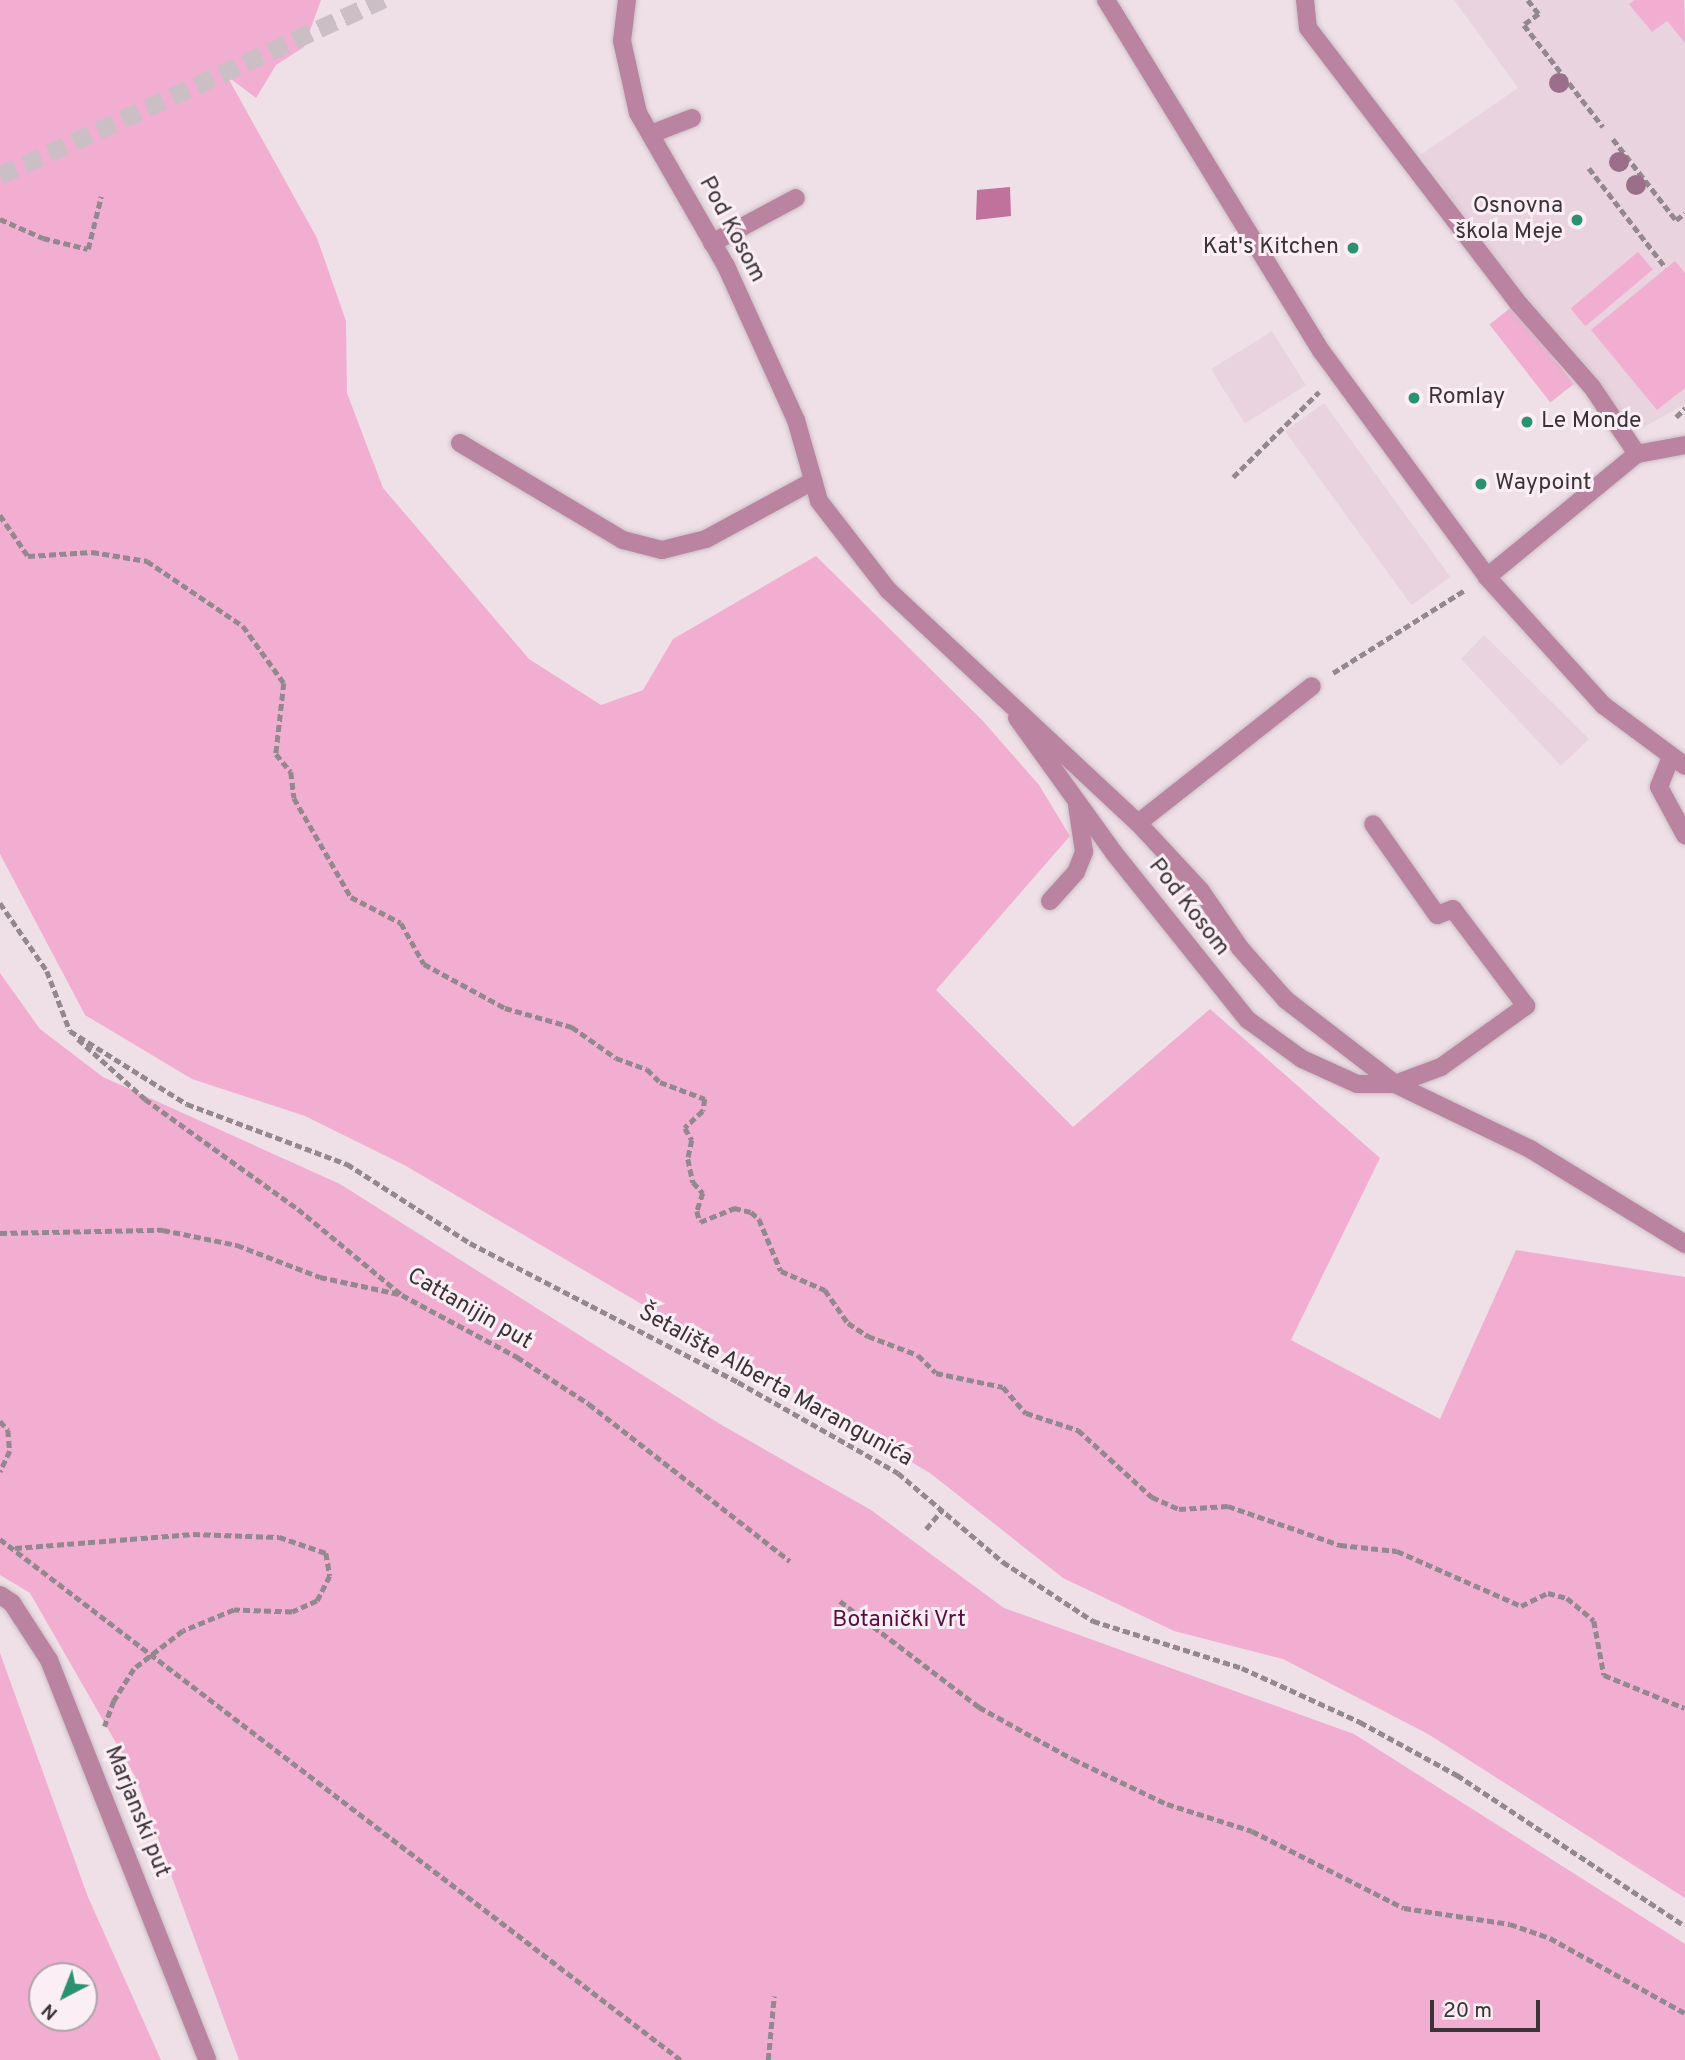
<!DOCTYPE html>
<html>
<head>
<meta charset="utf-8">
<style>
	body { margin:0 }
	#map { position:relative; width:1685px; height:2060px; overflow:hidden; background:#efe0e7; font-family:Overpass,sans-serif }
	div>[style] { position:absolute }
	.built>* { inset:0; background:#e9d3de; transform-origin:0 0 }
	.green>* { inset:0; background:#f1aed1; transform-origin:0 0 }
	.water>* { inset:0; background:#c0719c }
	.major-tunnel>* { height:18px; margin-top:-9px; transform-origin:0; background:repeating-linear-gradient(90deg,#cbbec4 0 18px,transparent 0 27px) }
	.path>* { height:4.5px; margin-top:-2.25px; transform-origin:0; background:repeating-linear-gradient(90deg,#92888d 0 7px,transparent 0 10.5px) }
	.roads { filter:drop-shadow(0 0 2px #cbbec4) drop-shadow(0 0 2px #cbbec4) }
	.minor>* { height:18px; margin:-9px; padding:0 9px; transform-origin:9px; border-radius:9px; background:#ba83a0 }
	.trees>* { width:20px; height:20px; margin:-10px; border-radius:50%; background:#9b6e8a }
	.dots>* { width:19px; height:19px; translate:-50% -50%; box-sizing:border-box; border:4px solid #fceef5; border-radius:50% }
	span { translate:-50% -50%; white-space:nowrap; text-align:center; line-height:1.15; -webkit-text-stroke:6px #fceef5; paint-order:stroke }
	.poi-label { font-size:23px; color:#3a3437 }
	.right { translate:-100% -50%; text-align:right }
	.left { translate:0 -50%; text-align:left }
	.street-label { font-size:23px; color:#3a3437 }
	.park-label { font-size:23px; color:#57103d }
	.north { position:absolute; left:28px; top:1962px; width:70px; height:70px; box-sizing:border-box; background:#fceef5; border:2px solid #aea4a9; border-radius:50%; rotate:222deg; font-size:19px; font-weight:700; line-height:28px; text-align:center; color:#3a3437 }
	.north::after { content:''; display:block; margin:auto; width:24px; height:32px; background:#2a9270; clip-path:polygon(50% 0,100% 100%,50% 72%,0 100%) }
	.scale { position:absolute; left:1430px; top:2000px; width:110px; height:32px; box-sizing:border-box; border:4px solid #3a3437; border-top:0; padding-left:9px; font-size:21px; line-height:24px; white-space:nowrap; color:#3a3437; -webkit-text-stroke:5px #fceef5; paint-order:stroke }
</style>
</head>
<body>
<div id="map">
	<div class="built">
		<i style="clip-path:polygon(1454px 0,1685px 0,1685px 404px,1637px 431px,1516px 285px,1420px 155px,1518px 88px)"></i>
		<i style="left:1272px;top:331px;width:64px;height:72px;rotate:58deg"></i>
		<i style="left:1324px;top:403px;width:215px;height:48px;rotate:54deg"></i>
		<i style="clip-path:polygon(1484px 635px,1589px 739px,1561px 766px,1461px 659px)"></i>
	</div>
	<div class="green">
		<i style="clip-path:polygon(0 0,321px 0,304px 47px,276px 65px,256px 98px,227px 76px,317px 238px,346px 321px,347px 393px,383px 488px,529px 659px,601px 705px,643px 690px,673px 639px,816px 556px,982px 720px,1039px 785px,1070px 836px,936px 990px,1073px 1127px,1210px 1009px,1380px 1158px,1291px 1340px,1440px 1419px,1516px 1250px,1685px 1277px,1685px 1898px,1428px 1734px,1283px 1659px,1174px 1631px,1063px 1578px,930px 1473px,406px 1166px,305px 1116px,192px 1079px,85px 1015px,0 854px)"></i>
		<i style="clip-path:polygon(1635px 0,1684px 0,1685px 43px,1667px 21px,1652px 32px,1629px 4px)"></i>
		<i style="left:1638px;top:252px;width:23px;height:88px;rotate:50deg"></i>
		<i style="clip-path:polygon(1675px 261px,1685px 273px,1685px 388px,1657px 410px,1591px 330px)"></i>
		<i style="left:1513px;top:306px;width:99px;height:30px;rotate:52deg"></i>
		<i style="clip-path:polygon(0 973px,40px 1029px,103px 1077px,340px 1184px,720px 1424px,871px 1510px,1004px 1608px,1354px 1734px,1685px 1944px,1685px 2060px,239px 2060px,135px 1776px,30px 1593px,0 1575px)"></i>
		<i style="clip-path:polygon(evenodd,0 1653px,88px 1897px,161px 2060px,0 2060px,0 1653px,42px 1976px,84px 1976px,84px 2018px,42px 2018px,42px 1976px)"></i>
	</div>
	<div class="water">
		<i style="clip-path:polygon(1010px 187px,1011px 216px,976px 220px,977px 190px)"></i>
	</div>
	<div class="major-tunnel">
		<i style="left:0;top:176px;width:422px;rotate:-24.7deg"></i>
	</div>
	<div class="path">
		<i style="left:1528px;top:0;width:18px;rotate:52deg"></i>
		<i style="left:1539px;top:14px;width:19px;rotate:144deg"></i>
		<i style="left:1524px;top:25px;width:129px;rotate:52.2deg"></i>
		<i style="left:1613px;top:139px;width:103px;rotate:52.1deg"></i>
		<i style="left:1676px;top:220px;width:11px;rotate:-38deg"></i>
		<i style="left:1589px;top:168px;width:126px;rotate:52.4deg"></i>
		<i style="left:0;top:219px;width:47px;rotate:23.8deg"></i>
		<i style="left:43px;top:238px;width:46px;rotate:13.7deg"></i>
		<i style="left:88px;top:249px;width:54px;rotate:-76deg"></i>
		<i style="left:1676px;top:417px;width:13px;rotate:-45deg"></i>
		<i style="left:1233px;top:477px;width:121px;rotate:-44.7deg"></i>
		<i style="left:0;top:515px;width:50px;rotate:55.7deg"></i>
		<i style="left:28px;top:556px;width:64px;rotate:-3.6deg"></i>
		<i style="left:92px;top:552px;width:56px;rotate:9.3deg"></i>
		<i style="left:147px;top:561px;width:116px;rotate:34.1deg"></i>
		<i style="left:243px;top:626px;width:70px;rotate:54.3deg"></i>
		<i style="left:284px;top:683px;width:71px;rotate:96.4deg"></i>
		<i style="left:276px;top:754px;width:23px;rotate:50deg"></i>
		<i style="left:291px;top:772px;width:26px;rotate:83deg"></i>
		<i style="left:294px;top:798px;width:114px;rotate:60.1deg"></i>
		<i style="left:351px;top:897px;width:56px;rotate:27.5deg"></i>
		<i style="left:401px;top:923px;width:47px;rotate:60.7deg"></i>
		<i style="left:424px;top:964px;width:92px;rotate:28.5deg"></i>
		<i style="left:505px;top:1008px;width:70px;rotate:15.8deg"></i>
		<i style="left:572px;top:1027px;width:54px;rotate:35.2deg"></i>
		<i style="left:616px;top:1058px;width:33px;rotate:20deg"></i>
		<i style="left:647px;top:1069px;width:18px;rotate:45deg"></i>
		<i style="left:660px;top:1082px;width:48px;rotate:20.7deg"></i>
		<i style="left:705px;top:1099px;width:12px;rotate:99deg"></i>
		<i style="left:703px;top:1111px;width:25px;rotate:137deg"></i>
		<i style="left:685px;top:1128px;width:14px;rotate:60deg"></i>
		<i style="left:692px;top:1140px;width:19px;rotate:102deg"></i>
		<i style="left:688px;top:1159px;width:24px;rotate:78deg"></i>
		<i style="left:693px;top:1182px;width:15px;rotate:48deg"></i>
		<i style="left:703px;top:1193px;width:19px;rotate:108deg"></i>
		<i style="left:697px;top:1211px;width:11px;rotate:75deg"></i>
		<i style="left:700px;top:1222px;width:37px;rotate:-22deg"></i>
		<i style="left:734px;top:1208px;width:17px;rotate:13deg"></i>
		<i style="left:751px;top:1212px;width:11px;rotate:41deg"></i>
		<i style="left:759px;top:1219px;width:56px;rotate:67.1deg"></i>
		<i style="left:781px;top:1271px;width:48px;rotate:23.4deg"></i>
		<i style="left:825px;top:1290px;width:40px;rotate:55.1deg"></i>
		<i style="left:848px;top:1323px;width:24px;rotate:33deg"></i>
		<i style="left:868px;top:1336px;width:53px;rotate:20.8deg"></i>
		<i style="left:918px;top:1355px;width:25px;rotate:45deg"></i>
		<i style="left:936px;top:1373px;width:68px;rotate:11.8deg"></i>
		<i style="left:1003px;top:1387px;width:35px;rotate:49deg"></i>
		<i style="left:1026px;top:1413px;width:55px;rotate:18.1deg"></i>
		<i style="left:1078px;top:1430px;width:100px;rotate:42.2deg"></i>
		<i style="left:1152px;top:1497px;width:30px;rotate:24deg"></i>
		<i style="left:1179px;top:1509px;width:49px;rotate:-3.5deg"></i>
		<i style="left:1228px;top:1506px;width:119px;rotate:19.2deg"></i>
		<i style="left:1340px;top:1545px;width:57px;rotate:6deg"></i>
		<i style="left:1397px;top:1551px;width:136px;rotate:23.9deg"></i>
		<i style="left:1521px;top:1606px;width:30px;rotate:-26deg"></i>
		<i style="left:1548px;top:1593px;width:20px;rotate:15deg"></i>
		<i style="left:1567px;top:1598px;width:35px;rotate:40deg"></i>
		<i style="left:1594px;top:1621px;width:55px;rotate:79.5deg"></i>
		<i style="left:1604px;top:1675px;width:87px;rotate:22.2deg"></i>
		<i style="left:1333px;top:673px;width:156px;rotate:-32.2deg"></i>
		<i style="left:0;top:903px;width:83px;rotate:55.3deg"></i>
		<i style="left:47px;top:971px;width:64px;rotate:69deg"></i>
		<i style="left:70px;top:1031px;width:138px;rotate:32deg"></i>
		<i style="left:187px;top:1104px;width:171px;rotate:20.6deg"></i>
		<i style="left:347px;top:1164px;width:146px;rotate:32.7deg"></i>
		<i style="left:470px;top:1243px;width:302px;rotate:27.4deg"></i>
		<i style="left:738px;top:1382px;width:184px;rotate:29.6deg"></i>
		<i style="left:898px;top:1473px;width:138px;rotate:40.3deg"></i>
		<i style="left:1003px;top:1562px;width:108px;rotate:33.2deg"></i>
		<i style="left:1093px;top:1621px;width:156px;rotate:17.5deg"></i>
		<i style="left:1242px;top:1668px;width:130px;rotate:24.6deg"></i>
		<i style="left:1360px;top:1722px;width:111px;rotate:28.7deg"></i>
		<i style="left:1457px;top:1775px;width:273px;rotate:33.5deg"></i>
		<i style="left:78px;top:1039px;width:90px;rotate:41.8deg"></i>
		<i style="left:145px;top:1099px;width:188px;rotate:35.7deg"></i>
		<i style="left:298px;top:1209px;width:135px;rotate:39.6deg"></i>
		<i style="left:402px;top:1295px;width:131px;rotate:28.3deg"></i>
		<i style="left:517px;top:1357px;width:86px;rotate:33.1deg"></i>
		<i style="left:589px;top:1404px;width:255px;rotate:38deg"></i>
		<i style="left:0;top:1233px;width:163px;rotate:-1.1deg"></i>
		<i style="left:163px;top:1230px;width:76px;rotate:11.5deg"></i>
		<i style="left:237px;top:1245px;width:89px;rotate:21.1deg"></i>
		<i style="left:320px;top:1277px;width:81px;rotate:12.1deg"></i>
		<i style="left:0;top:1421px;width:12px;rotate:48deg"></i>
		<i style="left:8px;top:1430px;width:21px;rotate:85deg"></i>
		<i style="left:10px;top:1451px;width:23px;rotate:115deg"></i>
		<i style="left:926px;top:1529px;width:25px;rotate:-50deg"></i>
		<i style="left:0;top:1539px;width:857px;rotate:37.42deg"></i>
		<i style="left:15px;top:1548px;width:179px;rotate:-4.5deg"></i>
		<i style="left:193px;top:1534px;width:86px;rotate:2deg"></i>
		<i style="left:279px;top:1537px;width:50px;rotate:18.8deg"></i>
		<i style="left:326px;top:1553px;width:23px;rotate:80deg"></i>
		<i style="left:330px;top:1576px;width:28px;rotate:117deg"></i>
		<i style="left:317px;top:1601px;width:27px;rotate:156deg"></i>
		<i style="left:292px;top:1612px;width:58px;rotate:-178deg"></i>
		<i style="left:234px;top:1610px;width:55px;rotate:157.6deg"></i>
		<i style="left:183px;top:1631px;width:62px;rotate:142.2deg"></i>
		<i style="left:134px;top:1669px;width:38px;rotate:122deg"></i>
		<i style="left:114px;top:1701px;width:27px;rotate:110deg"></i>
		<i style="left:840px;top:1601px;width:175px;rotate:37.3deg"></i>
		<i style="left:979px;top:1707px;width:107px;rotate:29deg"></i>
		<i style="left:1073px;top:1759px;width:104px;rotate:25.6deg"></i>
		<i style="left:1167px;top:1804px;width:89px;rotate:17.6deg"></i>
		<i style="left:1252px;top:1831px;width:170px;rotate:26.9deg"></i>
		<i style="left:1404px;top:1908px;width:107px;rotate:8.6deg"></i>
		<i style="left:1510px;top:1924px;width:42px;rotate:19.3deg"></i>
		<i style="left:1550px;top:1938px;width:154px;rotate:29.1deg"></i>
		<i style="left:768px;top:2060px;width:64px;rotate:-84.6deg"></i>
	</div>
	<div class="roads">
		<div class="minor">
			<i style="left:627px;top:0;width:41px;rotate:97deg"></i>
			<i style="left:622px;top:41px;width:74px;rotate:77.5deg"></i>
			<i style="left:638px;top:113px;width:177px;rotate:60.1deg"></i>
			<i style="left:726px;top:266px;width:169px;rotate:65.6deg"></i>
			<i style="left:796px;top:420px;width:84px;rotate:74.1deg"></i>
			<i style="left:819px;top:501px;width:113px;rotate:52.2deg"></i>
			<i style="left:888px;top:590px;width:342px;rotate:43deg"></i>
			<i style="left:1138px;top:823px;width:93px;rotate:47.2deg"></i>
			<i style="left:1201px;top:891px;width:69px;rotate:55.6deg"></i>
			<i style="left:1240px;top:948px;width:69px;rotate:48.5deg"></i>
			<i style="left:1286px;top:1000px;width:138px;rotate:37.6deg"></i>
			<i style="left:1395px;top:1084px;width:150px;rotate:25.7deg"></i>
			<i style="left:1530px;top:1149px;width:182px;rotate:31.5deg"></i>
			<i style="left:1106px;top:0;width:413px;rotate:58.5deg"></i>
			<i style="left:1322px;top:352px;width:279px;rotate:53.7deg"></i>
			<i style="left:1487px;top:577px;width:173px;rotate:47.8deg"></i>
			<i style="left:1603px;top:705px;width:102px;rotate:36.6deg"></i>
			<i style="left:1305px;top:0;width:28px;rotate:84deg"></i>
			<i style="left:1308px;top:28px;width:347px;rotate:52.6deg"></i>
			<i style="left:1519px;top:304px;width:111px;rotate:48.7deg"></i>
			<i style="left:1592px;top:387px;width:81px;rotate:56.1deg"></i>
			<i style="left:651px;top:134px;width:44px;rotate:-21.3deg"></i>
			<i style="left:712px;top:243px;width:95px;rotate:-28.2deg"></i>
			<i style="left:460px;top:443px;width:190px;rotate:30.8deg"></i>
			<i style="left:623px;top:540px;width:40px;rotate:14.4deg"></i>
			<i style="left:662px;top:550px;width:45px;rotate:-14deg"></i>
			<i style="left:706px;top:539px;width:122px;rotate:-28.5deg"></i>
			<i style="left:1487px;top:577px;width:194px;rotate:-39.4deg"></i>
			<i style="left:1637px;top:454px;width:49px;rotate:-10.6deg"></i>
			<i style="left:1017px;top:718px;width:166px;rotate:54.3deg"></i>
			<i style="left:1114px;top:853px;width:214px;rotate:51.3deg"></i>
			<i style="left:1248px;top:1020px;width:67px;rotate:35.8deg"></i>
			<i style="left:1302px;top:1059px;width:60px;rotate:24.4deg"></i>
			<i style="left:1357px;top:1084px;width:38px"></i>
			<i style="left:1395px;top:1084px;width:49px;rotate:-20.3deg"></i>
			<i style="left:1441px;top:1067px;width:105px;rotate:-35.7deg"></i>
			<i style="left:1526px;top:1006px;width:121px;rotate:-127deg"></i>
			<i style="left:1453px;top:909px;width:17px;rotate:159deg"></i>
			<i style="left:1437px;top:915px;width:111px;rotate:-125.1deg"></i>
			<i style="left:1671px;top:757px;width:32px;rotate:112deg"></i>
			<i style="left:1659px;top:787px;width:55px;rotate:61.6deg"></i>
			<i style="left:1138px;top:823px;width:221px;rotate:-38.2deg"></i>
			<i style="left:1050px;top:901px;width:39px;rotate:-48deg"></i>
			<i style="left:1076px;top:872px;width:22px;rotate:-68deg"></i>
			<i style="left:1084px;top:852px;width:48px;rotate:-98.5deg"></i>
			<i style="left:0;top:1595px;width:14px;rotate:34deg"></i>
			<i style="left:12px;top:1603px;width:68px;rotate:57deg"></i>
			<i style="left:49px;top:1660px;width:430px;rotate:68.4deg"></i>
		</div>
	</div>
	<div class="trees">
		<i style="left:1559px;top:83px"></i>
		<i style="left:1619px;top:162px"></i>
		<i style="left:1636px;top:185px"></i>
	</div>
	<div class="dots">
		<i style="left:1577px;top:220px;background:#2a9270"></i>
		<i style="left:1353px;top:248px;background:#2a9270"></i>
		<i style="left:1414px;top:398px;background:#2a9270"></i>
		<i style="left:1527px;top:422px;background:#2a9270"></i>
		<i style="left:1481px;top:484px;background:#2a9270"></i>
	</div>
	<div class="poi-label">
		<span class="right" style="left:1563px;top:220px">Osnovna<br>škola Meje</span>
		<span class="right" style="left:1339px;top:248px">Kat's Kitchen</span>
		<span class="left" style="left:1428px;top:398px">Romlay</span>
		<span class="left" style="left:1541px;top:422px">Le Monde</span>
		<span class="left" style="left:1495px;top:484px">Waypoint</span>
	</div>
	<div class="street-label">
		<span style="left:731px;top:230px;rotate:62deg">Pod Kosom</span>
		<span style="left:1188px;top:908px;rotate:52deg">Pod Kosom</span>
		<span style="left:469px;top:1310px;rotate:30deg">Cattanijin put</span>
		<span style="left:775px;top:1387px;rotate:29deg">Šetalište Alberta Marangunića</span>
		<span style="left:136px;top:1812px;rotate:68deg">Marjanski put</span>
	</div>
	<div class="park-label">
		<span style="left:899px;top:1621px">Botanički Vrt</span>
	</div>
	<div class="north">N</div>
	<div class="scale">20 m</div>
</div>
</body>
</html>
